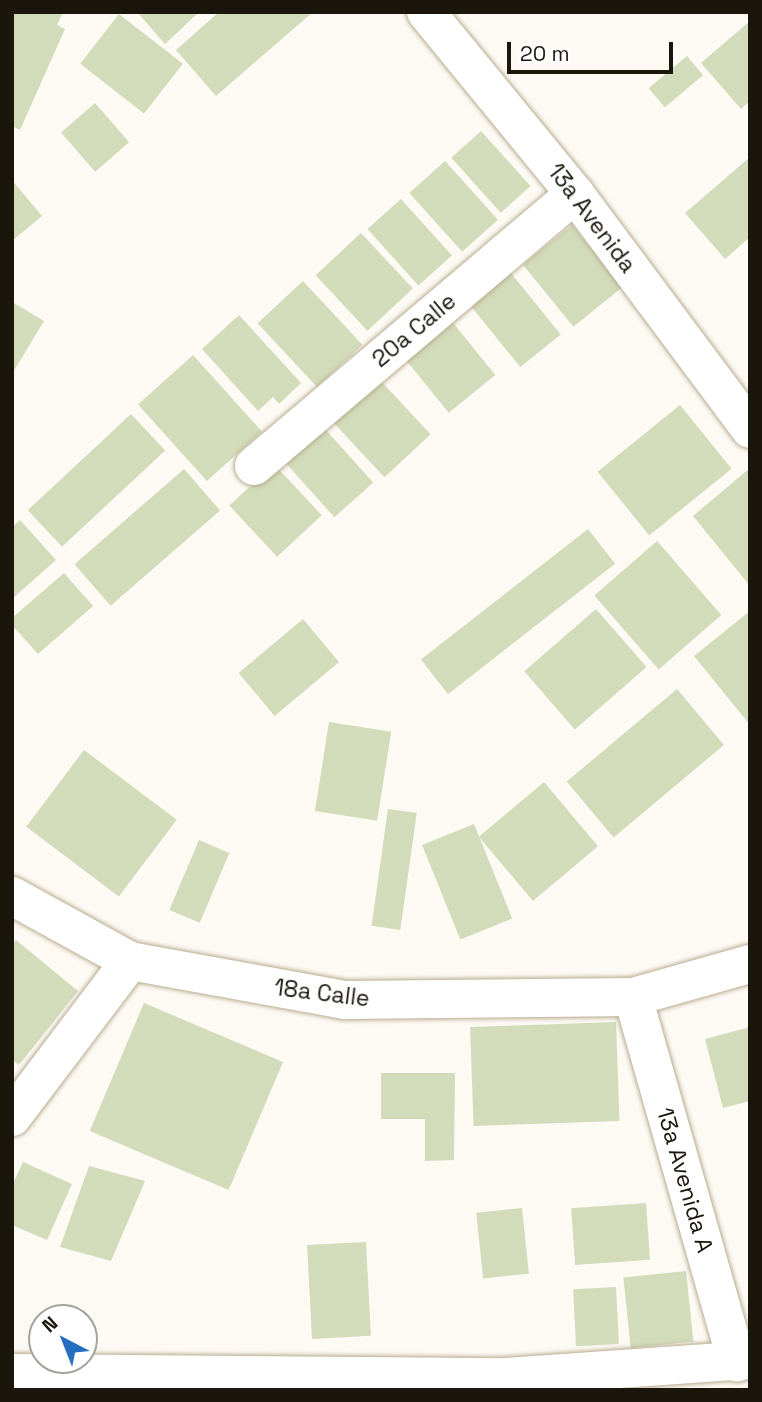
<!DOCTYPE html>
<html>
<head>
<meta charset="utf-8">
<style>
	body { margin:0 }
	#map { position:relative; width:762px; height:1402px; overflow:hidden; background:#fdfaf4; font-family:"Space Grotesk",sans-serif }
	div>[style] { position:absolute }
	.building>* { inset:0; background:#d2dbba; transform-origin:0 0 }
	.roads { filter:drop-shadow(0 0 2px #b9ac90) drop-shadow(0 0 2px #b9ac90) }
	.street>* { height:38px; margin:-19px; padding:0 19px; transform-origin:19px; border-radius:19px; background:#fff }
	span { translate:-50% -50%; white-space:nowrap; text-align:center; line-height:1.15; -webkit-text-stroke:5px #fff; paint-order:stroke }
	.street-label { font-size:23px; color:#1b160b }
	.frame { position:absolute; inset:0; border:14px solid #1b160b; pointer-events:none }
	.north { position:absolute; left:28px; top:1304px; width:70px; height:70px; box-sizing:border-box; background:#fff; border:2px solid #a4a29d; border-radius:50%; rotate:318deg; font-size:19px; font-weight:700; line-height:28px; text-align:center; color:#1b160b }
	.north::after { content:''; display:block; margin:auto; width:24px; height:32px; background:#266ebf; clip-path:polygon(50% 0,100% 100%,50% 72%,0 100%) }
	.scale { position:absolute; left:507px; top:42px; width:166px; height:32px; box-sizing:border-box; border:4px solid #1b160b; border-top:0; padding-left:9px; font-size:21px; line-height:24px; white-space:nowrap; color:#1b160b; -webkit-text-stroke:5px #fff; paint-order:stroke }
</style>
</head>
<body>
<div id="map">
	<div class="building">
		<i style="clip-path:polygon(12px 12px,63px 12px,57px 25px,65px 29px,20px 130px,12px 126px)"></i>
		<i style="clip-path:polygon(137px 12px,199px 12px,165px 44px)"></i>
		<i style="clip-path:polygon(219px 12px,313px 12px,216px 96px,176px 50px)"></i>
		<i style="left:119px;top:14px;width:81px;height:63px;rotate:38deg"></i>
		<i style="clip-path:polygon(750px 21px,750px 101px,741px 109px,701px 63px)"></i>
		<i style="left:687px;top:56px;width:25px;height:50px;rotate:50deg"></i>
		<i style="left:95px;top:103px;width:52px;height:45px;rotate:49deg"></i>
		<i style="left:481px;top:131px;width:74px;height:40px;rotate:48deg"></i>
		<i style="clip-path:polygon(750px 157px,750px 237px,725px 259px,685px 213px)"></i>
		<i style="left:445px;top:161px;width:79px;height:48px;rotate:48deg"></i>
		<i style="clip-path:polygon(12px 180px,42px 216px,12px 241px)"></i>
		<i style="left:401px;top:199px;width:76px;height:45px;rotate:48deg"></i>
		<i style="left:572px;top:225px;width:80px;height:63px;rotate:51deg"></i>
		<i style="left:361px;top:233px;width:76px;height:62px;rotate:47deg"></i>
		<i style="left:511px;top:273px;width:79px;height:52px;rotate:51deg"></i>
		<i style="left:303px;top:281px;width:87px;height:62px;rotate:47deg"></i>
		<i style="clip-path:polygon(12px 302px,44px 321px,12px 374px)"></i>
		<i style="clip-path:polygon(239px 315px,301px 383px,279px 404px,273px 397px,258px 411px,202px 349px)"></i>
		<i style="left:450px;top:319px;width:72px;height:60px;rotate:51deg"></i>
		<i style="left:193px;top:355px;width:103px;height:74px;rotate:48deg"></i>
		<i style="left:378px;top:378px;width:77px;height:63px;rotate:47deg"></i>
		<i style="left:680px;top:405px;width:82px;height:106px;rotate:51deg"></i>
		<i style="left:131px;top:414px;width:50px;height:141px;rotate:47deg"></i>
		<i style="left:325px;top:429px;width:72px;height:52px;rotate:48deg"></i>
		<i style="left:274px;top:464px;width:70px;height:61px;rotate:47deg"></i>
		<i style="clip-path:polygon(750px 468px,750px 586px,693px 516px)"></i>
		<i style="left:184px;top:469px;width:55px;height:145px;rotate:49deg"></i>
		<i style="clip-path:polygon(20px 520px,56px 560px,12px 599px,12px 527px)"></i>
		<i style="left:588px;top:529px;width:44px;height:212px;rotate:52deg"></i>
		<i style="left:657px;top:541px;width:98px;height:83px;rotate:49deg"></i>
		<i style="clip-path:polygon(64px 573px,93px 606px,38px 654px,12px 625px,12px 618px)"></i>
		<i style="left:596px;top:609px;width:77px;height:95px;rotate:49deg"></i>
		<i style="clip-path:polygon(750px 611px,750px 725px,694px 656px)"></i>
		<i style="left:303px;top:619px;width:56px;height:84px;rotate:50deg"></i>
		<i style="left:677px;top:689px;width:73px;height:144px;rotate:50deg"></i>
		<i style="left:329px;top:722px;width:63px;height:90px;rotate:9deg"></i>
		<i style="left:84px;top:750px;width:116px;height:96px;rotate:37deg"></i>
		<i style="left:544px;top:782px;width:84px;height:85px;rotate:50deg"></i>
		<i style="left:388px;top:809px;width:29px;height:118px;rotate:8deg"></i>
		<i style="left:474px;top:824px;width:102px;height:56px;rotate:68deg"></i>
		<i style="left:199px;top:840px;width:33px;height:76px;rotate:23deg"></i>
		<i style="clip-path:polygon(16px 940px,78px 991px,19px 1065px,12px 1060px,12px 945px)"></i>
		<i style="left:144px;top:1003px;width:151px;height:139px;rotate:23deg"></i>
		<i style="left:616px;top:1022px;width:99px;height:146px;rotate:88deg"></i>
		<i style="clip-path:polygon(750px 1027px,750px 1101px,723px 1108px,705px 1039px)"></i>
		<i style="clip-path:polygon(381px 1073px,455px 1073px,454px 1160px,425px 1161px,425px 1119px,381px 1119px)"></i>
		<i style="clip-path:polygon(23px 1162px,72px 1184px,47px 1240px,12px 1225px,12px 1186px)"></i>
		<i style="clip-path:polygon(89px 1166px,145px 1181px,111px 1261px,60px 1247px)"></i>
		<i style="left:646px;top:1203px;width:57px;height:75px;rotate:86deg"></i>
		<i style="left:522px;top:1208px;width:66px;height:46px;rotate:84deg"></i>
		<i style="left:366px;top:1242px;width:94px;height:59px;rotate:87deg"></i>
		<i style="left:686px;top:1271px;width:71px;height:63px;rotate:84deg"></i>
		<i style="left:616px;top:1287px;width:57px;height:43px;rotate:87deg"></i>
	</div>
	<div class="roads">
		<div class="street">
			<i style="left:426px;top:12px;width:235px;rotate:50.7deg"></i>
			<i style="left:575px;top:194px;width:293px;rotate:53.3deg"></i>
			<i style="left:254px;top:466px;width:421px;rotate:-40.3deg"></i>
			<i style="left:12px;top:896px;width:135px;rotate:28.8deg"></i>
			<i style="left:633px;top:997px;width:380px;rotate:74.1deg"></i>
			<i style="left:12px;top:1117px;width:196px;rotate:-52.9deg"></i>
			<i style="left:130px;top:961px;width:219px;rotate:10.3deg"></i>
			<i style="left:345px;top:1000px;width:288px;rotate:-0.6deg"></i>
			<i style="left:633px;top:997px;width:122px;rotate:-15.8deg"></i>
			<i style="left:12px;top:1373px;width:494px;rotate:0.5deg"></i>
			<i style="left:506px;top:1377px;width:245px;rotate:-4deg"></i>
		</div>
	</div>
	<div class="street-label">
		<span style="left:592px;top:218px;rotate:53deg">13a Avenida</span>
		<span style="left:414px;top:330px;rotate:-40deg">20a Calle</span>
		<span style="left:322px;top:993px;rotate:7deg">18a Calle</span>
		<span style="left:685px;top:1180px;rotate:74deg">13a Avenida A</span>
	</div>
	<div class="frame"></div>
	<div class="north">N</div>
	<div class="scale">20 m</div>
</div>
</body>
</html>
